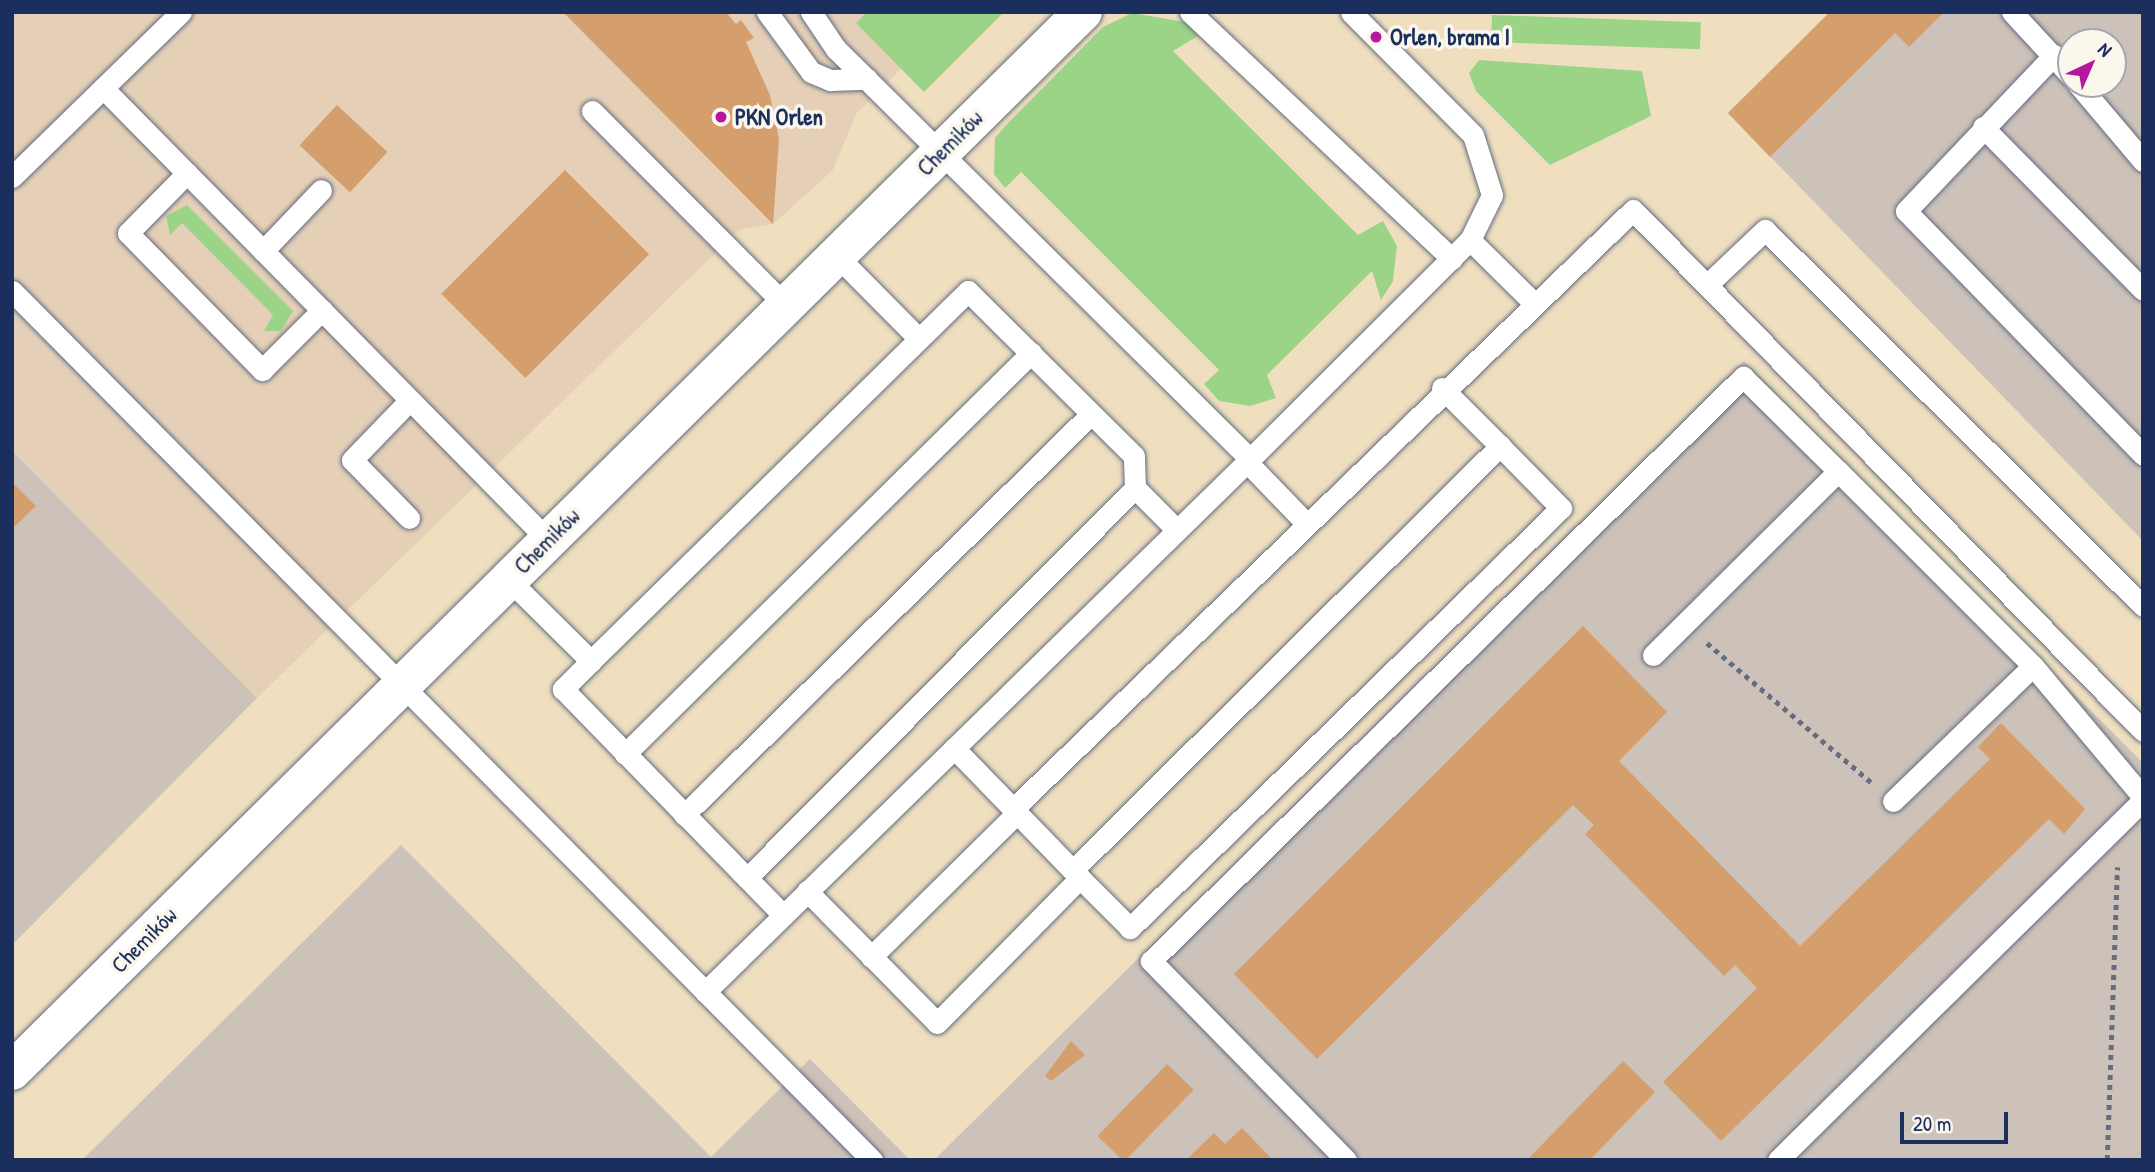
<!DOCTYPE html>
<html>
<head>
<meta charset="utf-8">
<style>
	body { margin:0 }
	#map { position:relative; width:2155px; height:1172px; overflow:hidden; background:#efdfbf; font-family:"Patrick Hand",sans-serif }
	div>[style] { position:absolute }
	.built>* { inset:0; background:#e5d0b7 }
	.industrial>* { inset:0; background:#ccc2b9 }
	.green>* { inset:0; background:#9cd487; transform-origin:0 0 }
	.building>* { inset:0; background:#d49f6c; transform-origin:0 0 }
	.path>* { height:4.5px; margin-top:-2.25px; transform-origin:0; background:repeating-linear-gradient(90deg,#656d80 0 5px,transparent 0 10px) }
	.roads { filter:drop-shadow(0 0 2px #656d80) drop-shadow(0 0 2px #656d80) }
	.service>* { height:21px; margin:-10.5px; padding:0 10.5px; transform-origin:10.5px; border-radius:10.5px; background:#fff }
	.minor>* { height:38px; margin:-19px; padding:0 19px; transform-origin:19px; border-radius:19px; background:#fff }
	.dots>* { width:19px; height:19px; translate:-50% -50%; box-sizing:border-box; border:4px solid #fbf7ec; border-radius:50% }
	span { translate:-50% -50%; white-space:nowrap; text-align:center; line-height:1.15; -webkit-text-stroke:7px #fbf7ec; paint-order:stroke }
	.poi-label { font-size:23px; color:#1b2f5e; font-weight:700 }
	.left { translate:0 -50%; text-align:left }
	.street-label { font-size:23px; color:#1b2f5e }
	.frame { position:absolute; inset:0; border:14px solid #1b2f5e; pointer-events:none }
	.north { position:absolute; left:2057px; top:28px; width:70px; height:70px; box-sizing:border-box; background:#fbf7ec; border:2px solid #a1a7b3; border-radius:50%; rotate:44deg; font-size:19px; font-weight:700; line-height:28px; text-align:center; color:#1b2f5e }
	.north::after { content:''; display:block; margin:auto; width:24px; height:32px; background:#b5179e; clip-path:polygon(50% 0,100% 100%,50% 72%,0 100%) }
	.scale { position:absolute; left:1900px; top:1112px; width:108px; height:32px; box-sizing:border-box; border:4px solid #1b2f5e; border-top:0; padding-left:9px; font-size:21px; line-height:24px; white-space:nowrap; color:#1b2f5e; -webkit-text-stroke:5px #fbf7ec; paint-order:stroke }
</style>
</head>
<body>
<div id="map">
	<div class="built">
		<i style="clip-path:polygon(12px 12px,958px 12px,856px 114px,833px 170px,773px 224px,739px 230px,257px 698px,12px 451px)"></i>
	</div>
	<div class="industrial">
		<i style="clip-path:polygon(evenodd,1830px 12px,2143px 12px,2143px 541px,1728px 113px,1830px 12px,2071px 42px,2113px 42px,2113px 84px,2071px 84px,2071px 42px)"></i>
		<i style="clip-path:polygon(1744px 361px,2143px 763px,2143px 1160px,934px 1160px)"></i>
		<i style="clip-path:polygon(12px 451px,257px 698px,12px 945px)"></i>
		<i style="clip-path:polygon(401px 845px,711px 1157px,810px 1059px,910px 1160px,82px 1160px)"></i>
	</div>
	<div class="green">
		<i style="clip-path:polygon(867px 12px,1004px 12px,924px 92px,856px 23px)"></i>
		<i style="clip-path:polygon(1132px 13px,1185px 22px,1198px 36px,1173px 51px,1358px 235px,1383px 221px,1397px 246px,1393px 281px,1381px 300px,1372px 271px,1267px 375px,1276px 398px,1250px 406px,1219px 401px,1204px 384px,1219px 370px,1021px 172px,1005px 188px,994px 174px,995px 138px,1007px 124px,1103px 27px)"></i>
		<i style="left:1492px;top:15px;width:209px;height:27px;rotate:2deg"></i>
		<i style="clip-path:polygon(1479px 60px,1642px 71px,1651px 116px,1550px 165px,1476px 91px,1469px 73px)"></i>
		<i style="clip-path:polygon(187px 205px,293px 311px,281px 331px,264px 331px,273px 315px,182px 223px,170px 235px,166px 216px)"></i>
	</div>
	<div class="building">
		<i style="clip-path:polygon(563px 12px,726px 12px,736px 24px,741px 20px,754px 38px,746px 42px,770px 95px,779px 139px,773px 224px)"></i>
		<i style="clip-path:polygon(1830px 12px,1944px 12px,1909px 47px,1895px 33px,1770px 157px,1728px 113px)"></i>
		<i style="left:337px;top:105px;width:69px;height:55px;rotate:43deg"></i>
		<i style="left:565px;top:170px;width:119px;height:175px;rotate:45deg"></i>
		<i style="clip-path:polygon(12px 482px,36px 506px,12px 529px)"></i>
		<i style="clip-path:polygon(1583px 626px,1667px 712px,1619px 761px,1800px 946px,1990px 759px,1978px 747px,2001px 723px,2085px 809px,2064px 834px,2049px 819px,1721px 1141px,1663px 1082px,1757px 988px,1735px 965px,1724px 976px,1585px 834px,1594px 825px,1573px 805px,1317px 1059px,1234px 974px)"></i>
		<i style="clip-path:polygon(1071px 1041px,1085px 1055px,1051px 1081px,1045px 1076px)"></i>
		<i style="clip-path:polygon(1623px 1061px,1655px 1092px,1590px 1160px,1527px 1160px)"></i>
		<i style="left:1167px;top:1064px;width:37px;height:100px;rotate:44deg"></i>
		<i style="clip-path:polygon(1242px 1128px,1273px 1160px,1186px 1160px,1214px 1133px,1225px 1144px)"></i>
	</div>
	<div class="path">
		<i style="left:1707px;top:643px;width:215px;rotate:40.3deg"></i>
		<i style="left:2107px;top:1160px;width:293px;rotate:-88deg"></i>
	</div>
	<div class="roads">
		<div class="service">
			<i style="left:767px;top:12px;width:74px;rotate:53.7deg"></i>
			<i style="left:811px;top:72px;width:21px;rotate:23deg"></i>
			<i style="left:830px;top:80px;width:37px;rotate:-2deg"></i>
			<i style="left:811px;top:12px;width:45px;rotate:56deg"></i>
			<i style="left:836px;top:49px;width:583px;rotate:44.72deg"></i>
			<i style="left:1250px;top:459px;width:310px;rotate:-44.9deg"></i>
			<i style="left:1470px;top:240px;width:50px;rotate:-63.9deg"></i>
			<i style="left:1492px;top:195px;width:63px;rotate:-107.6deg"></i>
			<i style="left:1473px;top:135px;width:173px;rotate:-134.8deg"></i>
			<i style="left:1190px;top:12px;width:360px;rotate:43.3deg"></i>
			<i style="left:2012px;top:12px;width:87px;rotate:47.3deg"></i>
			<i style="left:2054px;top:55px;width:215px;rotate:133.5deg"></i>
			<i style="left:1906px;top:211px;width:340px;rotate:45.8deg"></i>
			<i style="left:2078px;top:84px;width:101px;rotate:49.8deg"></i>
			<i style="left:103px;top:88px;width:634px;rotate:45.45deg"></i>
			<i style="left:592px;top:111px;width:274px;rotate:45.1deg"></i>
			<i style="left:1983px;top:127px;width:228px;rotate:45.5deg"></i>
			<i style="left:187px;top:173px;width:84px;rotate:134.5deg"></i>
			<i style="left:128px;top:233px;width:192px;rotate:45.6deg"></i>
			<i style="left:262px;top:370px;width:85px;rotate:-45deg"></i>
			<i style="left:12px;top:177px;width:236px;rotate:-44.3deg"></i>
			<i style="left:1470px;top:240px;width:91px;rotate:44.6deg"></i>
			<i style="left:263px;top:251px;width:84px;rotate:-46.4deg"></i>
			<i style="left:836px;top:255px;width:118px;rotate:45.3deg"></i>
			<i style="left:1707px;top:285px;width:80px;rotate:-43.5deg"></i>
			<i style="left:1765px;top:230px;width:533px;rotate:44.85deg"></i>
			<i style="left:12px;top:291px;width:1223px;rotate:45.3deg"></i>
			<i style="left:1442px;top:388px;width:82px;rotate:45deg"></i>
			<i style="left:1247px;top:462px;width:83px;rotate:46deg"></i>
			<i style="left:1135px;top:488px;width:59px;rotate:45deg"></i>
			<i style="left:409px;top:518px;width:81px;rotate:-134.5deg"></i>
			<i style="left:352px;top:460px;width:83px;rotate:-46deg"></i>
			<i style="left:508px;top:579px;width:117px;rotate:44.7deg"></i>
			<i style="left:591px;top:661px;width:40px;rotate:135deg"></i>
			<i style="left:563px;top:689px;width:264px;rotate:45.8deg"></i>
			<i style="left:747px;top:878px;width:550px;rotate:-45.15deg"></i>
			<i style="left:1135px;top:488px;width:32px;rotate:-92deg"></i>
			<i style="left:1134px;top:456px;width:234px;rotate:-135.2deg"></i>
			<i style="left:968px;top:291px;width:528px;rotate:135.54deg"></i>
			<i style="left:1653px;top:655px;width:261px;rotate:-44.8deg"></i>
			<i style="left:1838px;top:471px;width:276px;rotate:45deg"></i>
			<i style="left:2033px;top:666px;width:171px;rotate:50deg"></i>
			<i style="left:625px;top:754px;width:571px;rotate:-44.65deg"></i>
			<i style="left:1893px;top:801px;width:194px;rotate:-44deg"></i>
			<i style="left:1013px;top:809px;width:862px;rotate:-44.01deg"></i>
			<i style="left:1633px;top:210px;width:729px;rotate:45.61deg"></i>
			<i style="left:684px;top:815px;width:571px;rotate:-44.57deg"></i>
			<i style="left:1073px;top:870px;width:602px;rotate:-44.8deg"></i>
			<i style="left:1500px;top:446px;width:87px;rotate:45.5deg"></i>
			<i style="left:1561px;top:508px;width:602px;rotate:135.74deg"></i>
			<i style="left:1130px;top:928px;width:71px;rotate:-135deg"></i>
			<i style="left:747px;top:878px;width:52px;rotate:45.8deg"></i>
			<i style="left:807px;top:891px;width:185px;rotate:45.4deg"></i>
			<i style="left:937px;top:1023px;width:204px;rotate:-45.4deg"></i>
			<i style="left:1080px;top:878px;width:181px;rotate:-134.1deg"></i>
			<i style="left:871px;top:957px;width:205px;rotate:-44.6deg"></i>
			<i style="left:705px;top:992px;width:762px;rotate:-44.36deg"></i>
			<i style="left:1346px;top:1160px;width:279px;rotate:-134.4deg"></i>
			<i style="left:1151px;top:961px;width:832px;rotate:-44.61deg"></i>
			<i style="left:1743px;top:377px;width:134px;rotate:44.7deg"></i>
			<i style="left:1778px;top:1160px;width:513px;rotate:-44.6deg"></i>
		</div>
		<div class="minor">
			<i style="left:12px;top:1071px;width:1506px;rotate:-44.68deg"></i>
		</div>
	</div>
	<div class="dots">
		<i style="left:1376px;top:37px;background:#b5179e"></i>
		<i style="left:721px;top:117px;background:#b5179e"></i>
	</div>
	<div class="poi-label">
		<span class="left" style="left:1390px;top:37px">Orlen, brama I</span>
		<span class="left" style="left:735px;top:117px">PKN Orlen</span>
	</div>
	<div class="street-label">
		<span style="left:950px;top:143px;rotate:-45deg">Chemików</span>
		<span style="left:547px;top:541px;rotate:-45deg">Chemików</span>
		<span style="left:144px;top:940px;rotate:-45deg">Chemików</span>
	</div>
	<div class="frame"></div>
	<div class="north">N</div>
	<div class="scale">20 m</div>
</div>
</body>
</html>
